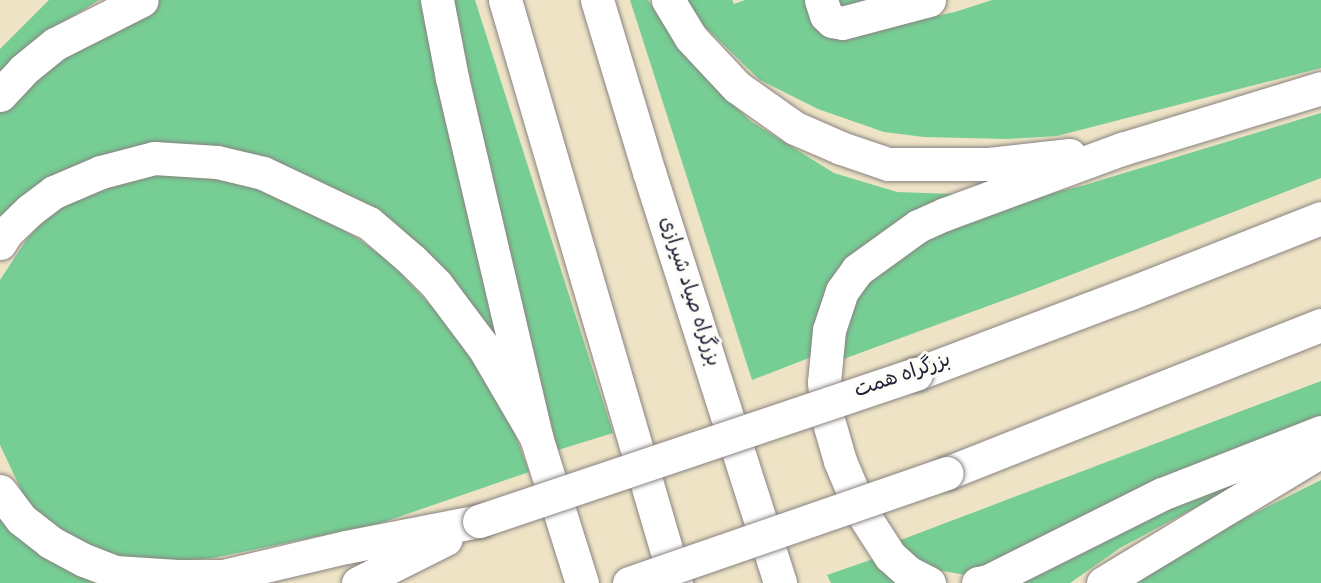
<!DOCTYPE html>
<html>
<head>
<meta charset="utf-8">
<style>
	body { margin:0 }
	#map { position:relative; width:1321px; height:583px; overflow:hidden; background:#eee3c5; font-family:Dekko,"Playpen Sans Arabic",sans-serif }
	div>[style] { position:absolute }
	.green>* { inset:0; background:#76ce94 }
	.roads { filter:drop-shadow(0 0 2px #888280) drop-shadow(0 0 2px #888280) }
	.street>* { height:33px; margin:-16.5px; padding:0 16.5px; transform-origin:16.5px; border-radius:16.5px; background:#fff }
	.highway>* { height:33px; margin:-16.5px; padding:0 16.5px; transform-origin:16.5px; border-radius:16.5px; background:#fff }
	.bridges { filter:drop-shadow(0 0 2px #888280) drop-shadow(0 0 2px #888280) }
	.highway-bridge>* { height:33px; margin:-16.5px; padding:0 16.5px; transform-origin:16.5px; border-radius:16.5px; background:#fff }
	span { translate:-50% -50%; white-space:nowrap; text-align:center; line-height:1.15; -webkit-text-stroke:6px #fdfcf7; paint-order:stroke }
	.street-label { font-size:20px; color:#22223b }
</style>
</head>
<body>
<div id="map">
	<div class="green">
		<i style="clip-path:polygon(49px 0,99px 0,49px 31px,0 71px,0 49px)"></i>
		<i style="clip-path:polygon(157px 0,424px 0,501px 356px,456px 283px,403px 234px,181px 148px,0 222px,0 111px,61px 57px)"></i>
		<i style="clip-path:polygon(453px 0,475px 0,613px 433px,558px 450px,525px 330px)"></i>
		<i style="clip-path:polygon(630px 0,648px 0,670px 33px,719px 92px,752px 122px,834px 173px,897px 192px,981px 195px,891px 235px,814px 356px,752px 380px)"></i>
		<i style="clip-path:polygon(683px 0,732px 0,734px 4px,745px 0,898px 0,904px 23px,955px 12px,992px 0,1321px 0,1321px 68px,1057px 136px,1007px 139px,924px 137px,884px 132px,818px 109px,760px 80px,699px 21px)"></i>
		<i style="clip-path:polygon(1321px 113px,1321px 178px,1037px 288px,838px 361px,846px 314px,883px 259px,1012px 203px,1085px 185px)"></i>
		<i style="clip-path:polygon(177px 174px,211px 176px,250px 183px,290px 200px,357px 238px,389px 261px,466px 343px,513px 428px,529px 472px,378px 524px,213px 558px,120px 566px,54px 533px,26px 500px,0 445px,0 280px,27px 239px,46px 218px,71px 201px,144px 176px)"></i>
		<i style="clip-path:polygon(1321px 381px,1321px 418px,966px 575px,926px 568px,898px 541px)"></i>
		<i style="clip-path:polygon(1321px 440px,1120px 548px,1070px 583px,1013px 583px,1063px 555px)"></i>
		<i style="clip-path:polygon(1321px 480px,1321px 583px,1118px 583px,1135px 573px)"></i>
		<i style="clip-path:polygon(0 505px,135px 583px,0 583px)"></i>
		<i style="clip-path:polygon(876px 558px,904px 583px,831px 583px,827px 575px)"></i>
	</div>
	<div class="roads">
		<div class="street">
			<i style="left:821px;top:0;width:16px;rotate:72deg"></i>
			<i style="left:826px;top:15px;width:8px;rotate:45deg"></i>
			<i style="left:832px;top:21px;width:10px;rotate:11deg"></i>
			<i style="left:842px;top:23px;width:90px;rotate:-14.8deg"></i>
		</div>
		<div class="highway">
			<i style="left:437px;top:0;width:79px;rotate:79.1deg"></i>
			<i style="left:452px;top:78px;width:369px;rotate:76.8deg"></i>
			<i style="left:536px;top:437px;width:153px;rotate:72.5deg"></i>
			<i style="left:505px;top:0;width:608px;rotate:73.65deg"></i>
			<i style="left:597px;top:0;width:180px;rotate:73.2deg"></i>
			<i style="left:649px;top:172px;width:431px;rotate:72.3deg"></i>
			<i style="left:668px;top:0;width:44px;rotate:58.8deg"></i>
			<i style="left:691px;top:38px;width:67px;rotate:46.8deg"></i>
			<i style="left:737px;top:87px;width:71px;rotate:35.3deg"></i>
			<i style="left:795px;top:128px;width:50px;rotate:23.5deg"></i>
			<i style="left:841px;top:148px;width:50px;rotate:18.8deg"></i>
			<i style="left:888px;top:164px;width:101px"></i>
			<i style="left:989px;top:164px;width:81px;rotate:-6.4deg"></i>
			<i style="left:0;top:95px;width:34px;rotate:-47deg"></i>
			<i style="left:23px;top:70px;width:41px;rotate:-39.1deg"></i>
			<i style="left:55px;top:44px;width:97px;rotate:-26.8deg"></i>
			<i style="left:0;top:243px;width:12px;rotate:-59deg"></i>
			<i style="left:6px;top:233px;width:33px;rotate:-44deg"></i>
			<i style="left:30px;top:210px;width:30px;rotate:-37deg"></i>
			<i style="left:54px;top:192px;width:51px;rotate:-23.1deg"></i>
			<i style="left:101px;top:172px;width:55px;rotate:-14.8deg"></i>
			<i style="left:154px;top:158px;width:63px;rotate:3.6deg"></i>
			<i style="left:217px;top:162px;width:47px;rotate:13.4deg"></i>
			<i style="left:263px;top:173px;width:117px;rotate:25.3deg"></i>
			<i style="left:369px;top:223px;width:57px;rotate:40.7deg"></i>
			<i style="left:412px;top:260px;width:34px;rotate:45deg"></i>
			<i style="left:436px;top:284px;width:80px;rotate:53.1deg"></i>
			<i style="left:484px;top:348px;width:103px;rotate:59.7deg"></i>
			<i style="left:916px;top:374px;width:227px;rotate:-20.7deg"></i>
			<i style="left:1128px;top:294px;width:207px;rotate:-21.5deg"></i>
			<i style="left:947px;top:473px;width:402px;rotate:-21.6deg"></i>
			<i style="left:0;top:491px;width:35px;rotate:53deg"></i>
			<i style="left:21px;top:519px;width:37px;rotate:38deg"></i>
			<i style="left:50px;top:542px;width:38px;rotate:28deg"></i>
			<i style="left:84px;top:560px;width:33px;rotate:21deg"></i>
			<i style="left:115px;top:572px;width:62px;rotate:3.7deg"></i>
			<i style="left:177px;top:576px;width:46px"></i>
			<i style="left:223px;top:576px;width:126px;rotate:-13.3deg"></i>
			<i style="left:346px;top:547px;width:136px;rotate:-11.1deg"></i>
			<i style="left:358px;top:583px;width:98px;rotate:-26.6deg"></i>
			<i style="left:929px;top:583px;width:22px;rotate:-153deg"></i>
			<i style="left:909px;top:573px;width:25px;rotate:-138deg"></i>
			<i style="left:890px;top:556px;width:54px;rotate:-122.8deg"></i>
			<i style="left:861px;top:511px;width:54px;rotate:-112.8deg"></i>
			<i style="left:840px;top:461px;width:47px;rotate:-106.1deg"></i>
			<i style="left:827px;top:416px;width:34px;rotate:-95deg"></i>
			<i style="left:824px;top:382px;width:52px;rotate:-84.5deg"></i>
			<i style="left:829px;top:330px;width:41px;rotate:-71.6deg"></i>
			<i style="left:842px;top:291px;width:26px;rotate:-54deg"></i>
			<i style="left:857px;top:270px;width:75px;rotate:-35.8deg"></i>
			<i style="left:918px;top:226px;width:30px;rotate:-24deg"></i>
			<i style="left:945px;top:214px;width:189px;rotate:-20.2deg"></i>
			<i style="left:1122px;top:149px;width:208px;rotate:-17deg"></i>
			<i style="left:978px;top:583px;width:10px;rotate:-11deg"></i>
			<i style="left:988px;top:581px;width:195px;rotate:-26.6deg"></i>
			<i style="left:1162px;top:494px;width:171px;rotate:-21.3deg"></i>
			<i style="left:1103px;top:583px;width:255px;rotate:-31.2deg"></i>
		</div>
	</div>
	<div class="bridges">
		<div class="highway-bridge">
			<i style="left:479px;top:521px;width:461px;rotate:-18.6deg"></i>
			<i style="left:629px;top:583px;width:336px;rotate:-19.1deg"></i>
		</div>
	</div>
	<div class="street-label">
		<span style="left:688px;top:292px;rotate:72deg">بزرگراه صیاد شیرازی</span>
		<span style="left:903px;top:377px;rotate:-19deg">بزرگراه همت</span>
	</div>
</div>
</body>
</html>
